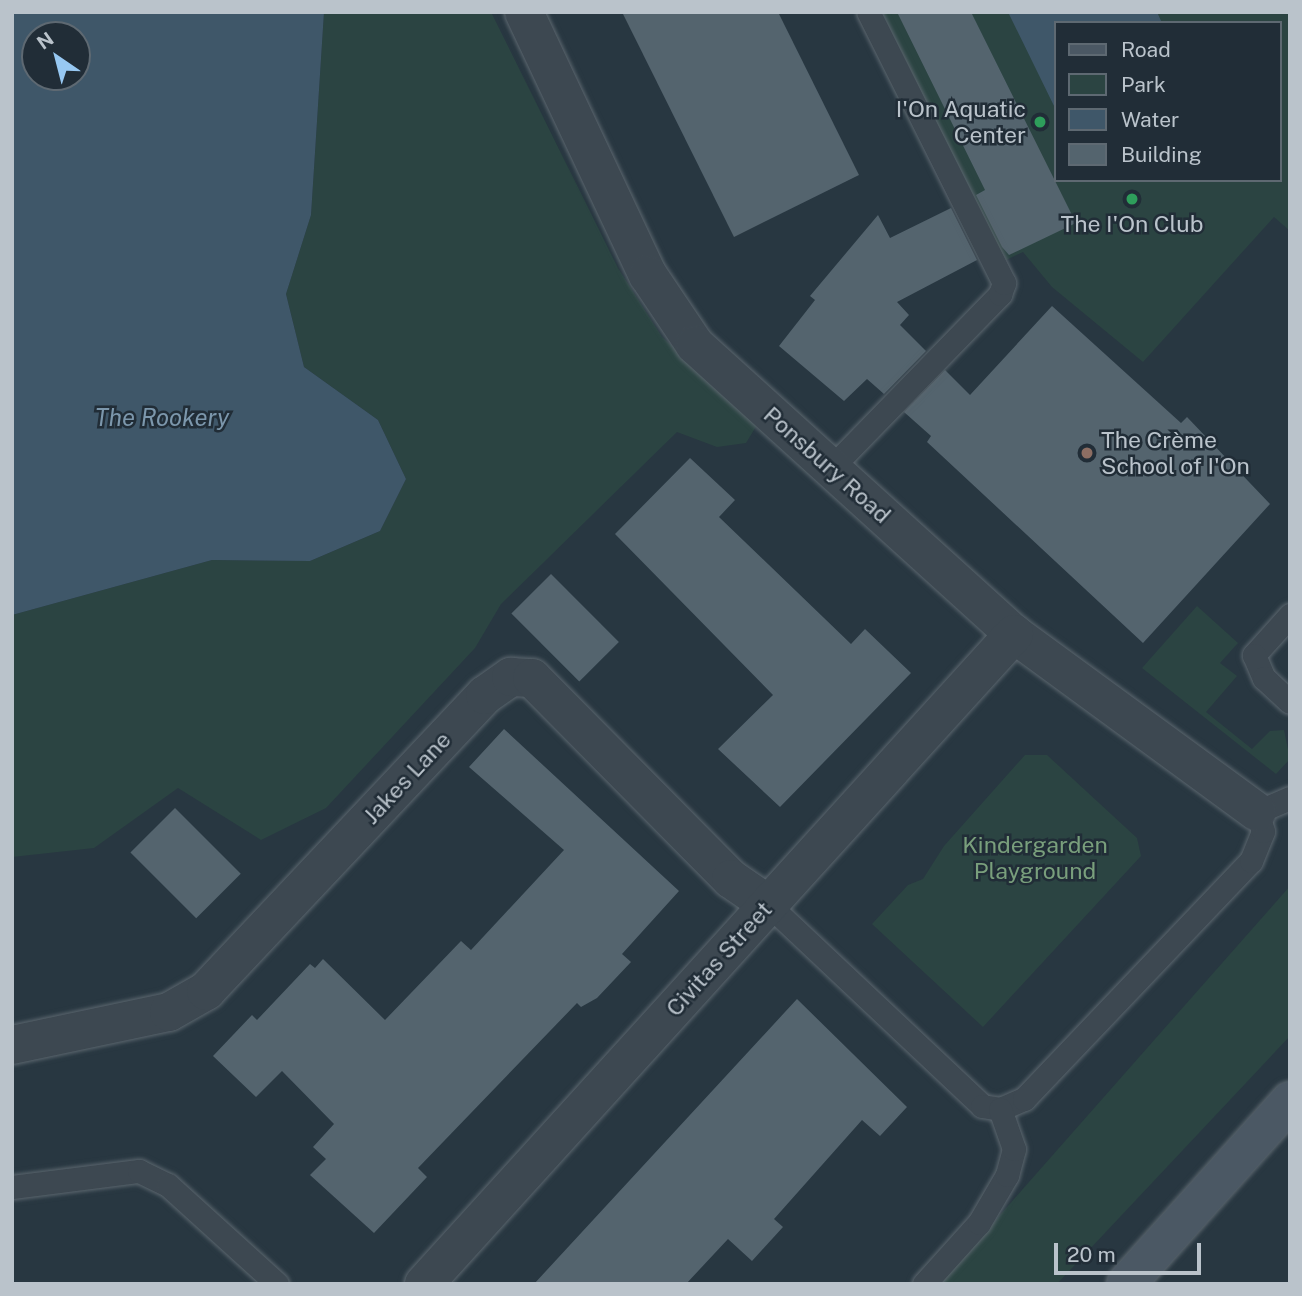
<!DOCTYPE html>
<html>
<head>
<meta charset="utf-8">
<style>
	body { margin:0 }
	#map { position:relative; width:1302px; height:1296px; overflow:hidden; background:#283741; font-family:"Public Sans",sans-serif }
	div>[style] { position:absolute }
	.green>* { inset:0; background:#2b4442 }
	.water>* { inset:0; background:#3f5769 }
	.building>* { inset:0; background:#54646e; transform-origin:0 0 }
	.roads { filter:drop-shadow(0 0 2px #5b666e) drop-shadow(0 0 2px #5b666e) }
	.lane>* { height:23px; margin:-11.5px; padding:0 11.5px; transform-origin:11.5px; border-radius:11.5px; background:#3d4851 }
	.street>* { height:38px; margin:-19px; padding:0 19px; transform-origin:19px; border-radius:19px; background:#3d4851 }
	.secondary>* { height:38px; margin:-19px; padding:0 19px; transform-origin:19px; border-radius:19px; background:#4b5864 }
	.dots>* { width:19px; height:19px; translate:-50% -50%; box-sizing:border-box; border:4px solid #212d37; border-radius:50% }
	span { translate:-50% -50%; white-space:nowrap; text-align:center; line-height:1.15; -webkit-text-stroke:5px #212d37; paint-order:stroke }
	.poi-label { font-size:23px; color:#bac3cb }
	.right { translate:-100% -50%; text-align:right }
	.left { translate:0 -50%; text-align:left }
	.street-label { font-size:23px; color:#bac3cb }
	.park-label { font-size:23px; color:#799f7c }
	.water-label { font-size:24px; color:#7c97ac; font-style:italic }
	.frame { position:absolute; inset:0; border:14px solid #bac3cb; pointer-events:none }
	.legend { position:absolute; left:1054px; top:21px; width:228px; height:161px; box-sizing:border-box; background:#212d37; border:2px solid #5e6972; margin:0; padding:9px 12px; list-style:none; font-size:21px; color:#bac3cb }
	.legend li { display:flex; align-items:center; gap:14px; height:35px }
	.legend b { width:35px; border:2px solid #5e6972 }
	.north { position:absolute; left:21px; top:21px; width:70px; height:70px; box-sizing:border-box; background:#212d37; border:2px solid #5e6972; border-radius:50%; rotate:325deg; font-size:19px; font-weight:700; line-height:28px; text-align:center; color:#bac3cb }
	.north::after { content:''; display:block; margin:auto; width:24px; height:32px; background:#97c8f2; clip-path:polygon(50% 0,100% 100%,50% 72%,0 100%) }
	.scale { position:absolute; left:1054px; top:1243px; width:147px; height:32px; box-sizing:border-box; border:4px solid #bac3cb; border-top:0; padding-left:9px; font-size:21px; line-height:24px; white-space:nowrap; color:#bac3cb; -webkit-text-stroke:5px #212d37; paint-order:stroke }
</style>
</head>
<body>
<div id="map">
	<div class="green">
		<i style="clip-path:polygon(324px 12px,491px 12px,618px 268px,662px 337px,760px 420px,746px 443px,717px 447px,677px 432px,501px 604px,475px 648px,326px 808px,261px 840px,178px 788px,94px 848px,12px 857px,12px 615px,212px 560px,310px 561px,380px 531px,406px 479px,378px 420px,304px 367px,286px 294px,311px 215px)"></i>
		<i style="clip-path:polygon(evenodd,882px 12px,1290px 12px,1290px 231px,1274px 217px,1143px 362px,1052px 287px,1023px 252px,1004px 261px,882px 12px,1055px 23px,1279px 23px,1279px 180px,1055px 180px,1055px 23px)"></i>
		<i style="clip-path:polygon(1197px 606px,1238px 643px,1220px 663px,1237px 676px,1206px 712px,1252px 749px,1270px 731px,1284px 730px,1290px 759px,1276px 774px,1142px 668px)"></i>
		<i style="clip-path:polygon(1025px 755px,1047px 755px,1137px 838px,1141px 856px,983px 1027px,872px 924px,908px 885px,923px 879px,944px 846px)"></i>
		<i style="clip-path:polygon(1290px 886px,1290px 1036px,1057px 1284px,939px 1284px)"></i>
	</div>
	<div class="water">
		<i style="clip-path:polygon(evenodd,12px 12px,324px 12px,311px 215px,286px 294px,304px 367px,378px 420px,406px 479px,380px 531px,310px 561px,212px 560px,12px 615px,12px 12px,35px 35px,77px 35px,77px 77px,35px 77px,35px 35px)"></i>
		<i style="clip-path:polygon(1008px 12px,1157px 12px,1162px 23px,1055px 23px,1055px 108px)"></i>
	</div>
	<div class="building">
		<i style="clip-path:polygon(622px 12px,778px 12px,859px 175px,734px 237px)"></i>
		<i style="clip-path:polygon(897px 12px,971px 12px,1076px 223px,1009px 255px,1002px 247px,976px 195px,985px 190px)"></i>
		<i style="clip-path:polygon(951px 208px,977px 260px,897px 302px,909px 315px,900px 325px,926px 351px,884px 394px,867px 379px,844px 401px,779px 346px,815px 300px,810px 296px,878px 215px,890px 238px)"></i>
		<i style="clip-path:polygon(1052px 306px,1181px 423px,1187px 417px,1270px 504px,1143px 643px,927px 442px,931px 436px,904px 412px,945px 370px,970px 395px)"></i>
		<i style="clip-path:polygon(690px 458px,735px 500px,719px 517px,851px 644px,865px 629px,911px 673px,780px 807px,718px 749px,773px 695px,615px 534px)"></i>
		<i style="left:551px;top:574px;width:96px;height:56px;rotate:45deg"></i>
		<i style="clip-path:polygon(504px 729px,679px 891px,622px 954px,631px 962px,597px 998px,581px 1007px,577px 1003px,418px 1168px,427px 1177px,374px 1233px,310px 1175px,326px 1159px,313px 1147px,334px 1124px,282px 1071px,256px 1097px,213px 1056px,252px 1015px,257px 1020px,310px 964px,315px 968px,323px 959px,385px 1020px,461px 941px,471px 950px,564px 850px,469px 767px)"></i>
		<i style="left:175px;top:808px;width:93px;height:63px;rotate:45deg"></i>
		<i style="clip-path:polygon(797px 999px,907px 1107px,880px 1136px,862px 1120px,774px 1219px,783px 1227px,752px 1261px,728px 1239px,686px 1284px,534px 1284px)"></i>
	</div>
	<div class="roads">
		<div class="lane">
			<i style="left:831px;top:468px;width:243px;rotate:-45.8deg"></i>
			<i style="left:1000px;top:294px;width:12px;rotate:-70deg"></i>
			<i style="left:1004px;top:283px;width:303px;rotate:-116.6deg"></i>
			<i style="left:1290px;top:615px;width:54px;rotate:132deg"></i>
			<i style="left:1254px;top:655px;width:25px;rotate:67deg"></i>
			<i style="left:1264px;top:678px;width:35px;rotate:43deg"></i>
			<i style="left:769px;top:905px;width:293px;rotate:43.3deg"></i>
			<i style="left:982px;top:1106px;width:18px;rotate:9deg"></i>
			<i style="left:1000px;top:1109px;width:26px;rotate:-23deg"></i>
			<i style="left:1024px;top:1099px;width:329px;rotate:-46.4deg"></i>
			<i style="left:1251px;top:861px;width:32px;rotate:-68deg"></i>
			<i style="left:1263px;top:831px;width:20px;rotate:-108deg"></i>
			<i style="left:1257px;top:812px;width:36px;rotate:-23deg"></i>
			<i style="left:12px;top:1187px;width:128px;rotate:-7.2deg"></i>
			<i style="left:139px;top:1171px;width:32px;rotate:26deg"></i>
			<i style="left:168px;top:1185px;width:147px;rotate:42.2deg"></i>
			<i style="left:924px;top:1284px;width:82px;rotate:-48deg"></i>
			<i style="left:979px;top:1223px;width:56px;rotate:-59.7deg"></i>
			<i style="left:1007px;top:1175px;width:27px;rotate:-75deg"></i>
			<i style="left:1014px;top:1149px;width:42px;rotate:-109.3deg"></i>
		</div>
		<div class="street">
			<i style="left:524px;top:12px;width:291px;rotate:64.8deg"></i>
			<i style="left:648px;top:275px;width:84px;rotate:56.1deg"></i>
			<i style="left:695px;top:345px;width:430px;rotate:42.2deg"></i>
			<i style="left:1014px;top:634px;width:301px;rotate:36.2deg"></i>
			<i style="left:12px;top:1045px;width:160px;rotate:-11.9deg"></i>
			<i style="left:169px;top:1012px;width:43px;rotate:-29.6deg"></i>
			<i style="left:206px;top:991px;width:407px;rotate:-46.7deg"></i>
			<i style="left:485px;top:695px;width:32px;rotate:-35deg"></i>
			<i style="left:511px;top:677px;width:21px;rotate:3deg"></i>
			<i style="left:532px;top:678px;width:283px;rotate:45.3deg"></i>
			<i style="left:731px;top:879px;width:46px;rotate:34.4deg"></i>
			<i style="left:424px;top:1284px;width:878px;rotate:-47.77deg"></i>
		</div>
		<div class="secondary">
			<i style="left:1126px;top:1284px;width:246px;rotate:-48.1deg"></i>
		</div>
	</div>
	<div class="dots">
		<i style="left:1040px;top:122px;background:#2e9e5b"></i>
		<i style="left:1132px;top:199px;background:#2e9e5b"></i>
		<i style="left:1087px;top:453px;background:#8d6e63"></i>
	</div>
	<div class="poi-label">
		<span class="right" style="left:1026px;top:122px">I'On Aquatic<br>Center</span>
		<span style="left:1132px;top:224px">The I'On Club</span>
		<span class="left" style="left:1101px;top:453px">The Crème<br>School of I'On</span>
	</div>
	<div class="street-label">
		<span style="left:827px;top:465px;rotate:42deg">Ponsbury Road</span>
		<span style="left:407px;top:778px;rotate:-47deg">Jakes Lane</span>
		<span style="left:719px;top:959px;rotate:-48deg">Civitas Street</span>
	</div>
	<div class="park-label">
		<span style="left:1035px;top:858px">Kindergarden<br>Playground</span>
	</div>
	<div class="water-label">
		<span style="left:162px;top:418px">The Rookery</span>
	</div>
	<div class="frame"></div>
	<ul class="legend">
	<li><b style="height:9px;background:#4b5864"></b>Road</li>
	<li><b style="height:19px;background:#2b4442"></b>Park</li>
	<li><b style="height:19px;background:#3f5769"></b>Water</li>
	<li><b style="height:19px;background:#54646e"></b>Building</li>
	</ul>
	<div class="north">N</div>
	<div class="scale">20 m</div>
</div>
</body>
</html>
